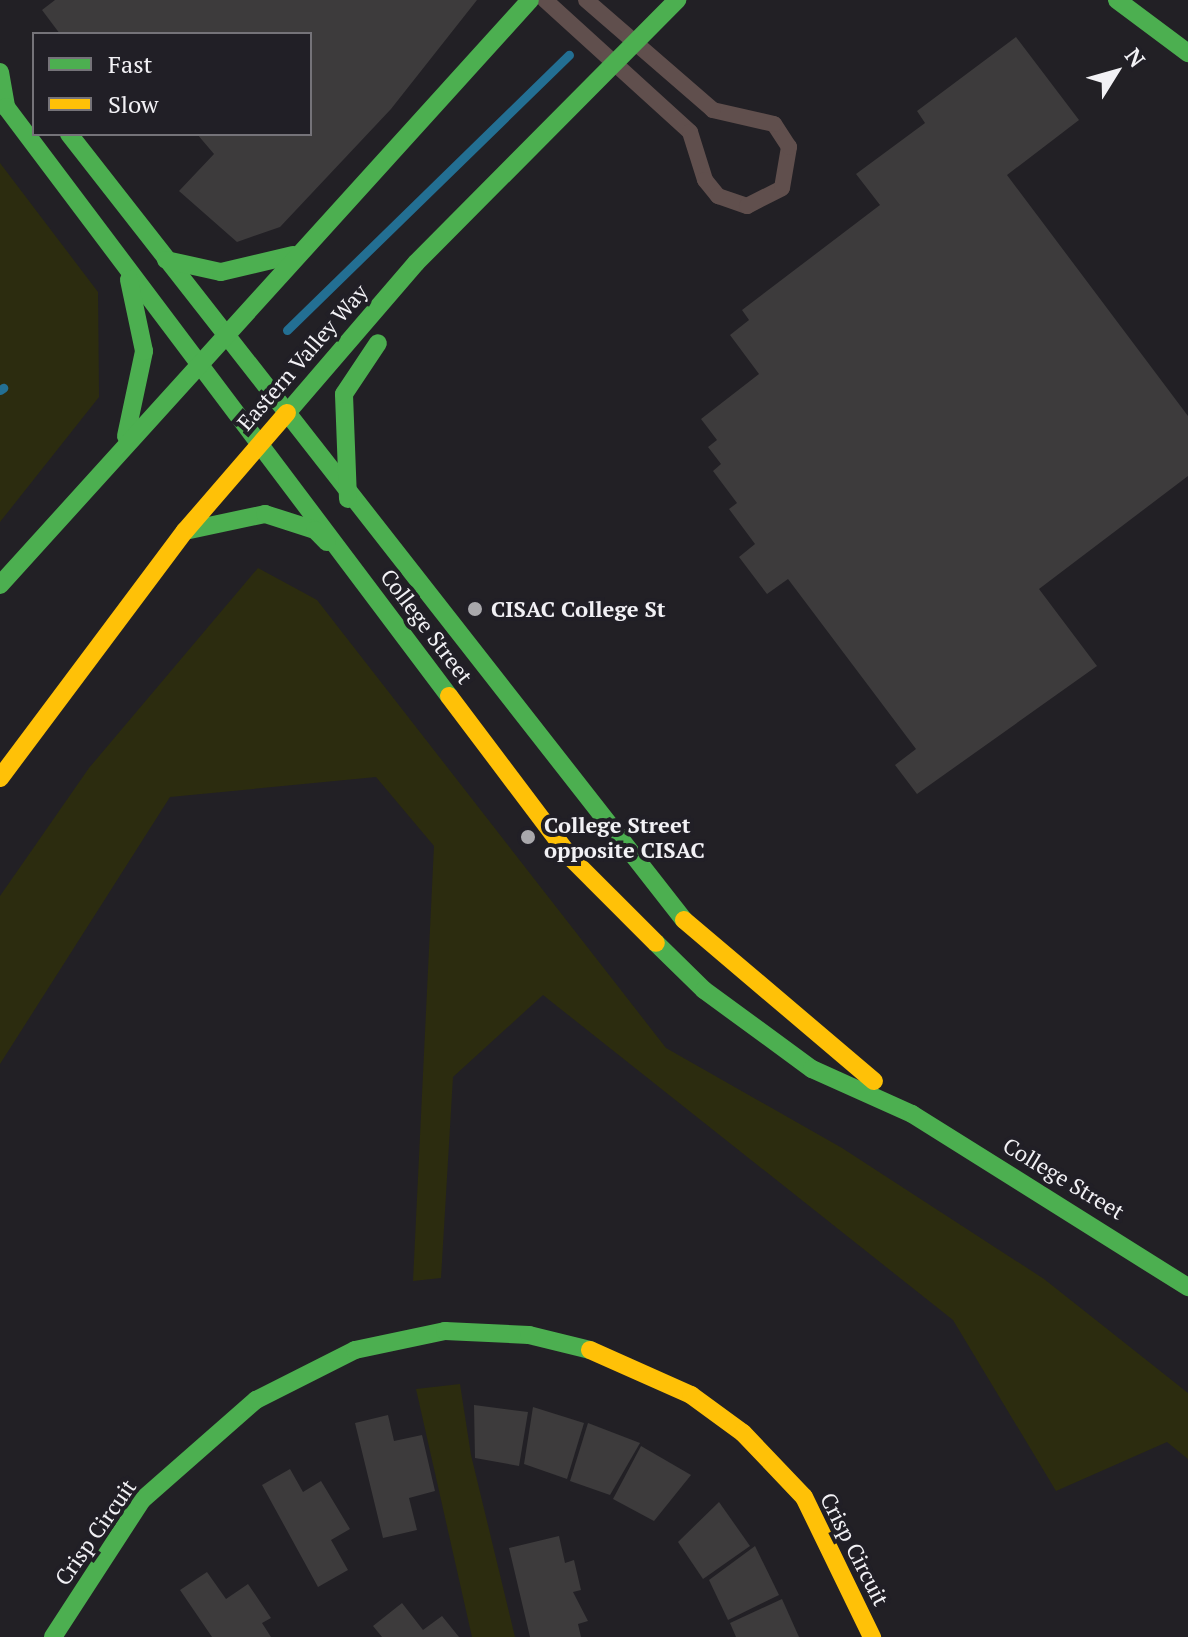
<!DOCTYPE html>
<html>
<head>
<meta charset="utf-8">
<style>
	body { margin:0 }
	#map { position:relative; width:1188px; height:1637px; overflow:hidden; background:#222025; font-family:"PT Serif",serif }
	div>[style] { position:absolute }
	.green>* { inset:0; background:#2c2c0f }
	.stream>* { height:9px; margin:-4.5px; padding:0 4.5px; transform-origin:4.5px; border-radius:4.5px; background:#236f93 }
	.building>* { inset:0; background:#3d3b3c }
	.lane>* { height:16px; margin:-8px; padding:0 8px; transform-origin:8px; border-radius:8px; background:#604f4d }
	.fast>* { height:18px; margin:-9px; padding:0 9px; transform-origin:9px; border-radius:9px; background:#4caf50 }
	.slow>* { height:18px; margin:-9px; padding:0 9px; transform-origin:9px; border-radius:9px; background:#ffc107 }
	.dots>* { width:22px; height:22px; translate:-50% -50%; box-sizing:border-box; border:4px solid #211f26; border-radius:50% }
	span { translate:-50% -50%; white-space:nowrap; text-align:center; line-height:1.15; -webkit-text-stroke:8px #211f26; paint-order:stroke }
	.street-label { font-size:22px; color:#f2f1f5 }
	.poi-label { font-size:22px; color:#f2f1f5; font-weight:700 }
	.left { translate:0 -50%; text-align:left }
	.legend { position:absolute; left:32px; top:32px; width:280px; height:104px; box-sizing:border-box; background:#211f26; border:2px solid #757379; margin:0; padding:10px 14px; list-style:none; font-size:24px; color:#f2f1f5 }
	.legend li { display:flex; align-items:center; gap:16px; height:40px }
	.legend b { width:40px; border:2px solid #757379 }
	.north { position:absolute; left:1076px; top:32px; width:80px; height:80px; -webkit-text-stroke:6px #211f26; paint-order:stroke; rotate:53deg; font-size:22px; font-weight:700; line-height:32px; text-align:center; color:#f2f1f5 }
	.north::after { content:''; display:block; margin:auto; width:28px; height:36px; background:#f2f1f5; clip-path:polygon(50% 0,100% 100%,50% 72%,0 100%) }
</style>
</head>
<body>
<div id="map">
	<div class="green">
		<i style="clip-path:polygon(0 163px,98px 292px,99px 397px,0 522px)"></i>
		<i style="clip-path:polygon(258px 568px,317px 600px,666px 1048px,842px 1148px,1044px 1279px,1188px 1393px,1188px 1459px,1167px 1442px,1056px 1491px,953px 1320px,543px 995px,453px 1077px,441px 1278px,413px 1281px,434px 846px,376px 777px,170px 797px,0 1064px,0 896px,89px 768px)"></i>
		<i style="clip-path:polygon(460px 1384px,471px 1455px,515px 1637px,472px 1637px,416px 1389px)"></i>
	</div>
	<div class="stream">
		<i style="left:287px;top:330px;width:394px;rotate:-44.3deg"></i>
		<i style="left:0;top:390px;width:4px;rotate:-34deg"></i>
	</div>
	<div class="building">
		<i style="clip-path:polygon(55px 0,477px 0,391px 109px,280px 227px,237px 242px,179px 191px,214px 154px,197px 134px,310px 134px,310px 34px,60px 34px,42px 10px)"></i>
		<i style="clip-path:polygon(1016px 37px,1079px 120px,1007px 175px,1188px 416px,1188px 476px,1039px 589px,1097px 666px,917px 794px,895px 765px,916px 749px,788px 579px,767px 594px,739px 557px,755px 544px,729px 509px,737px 503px,713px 471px,721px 464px,708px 447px,717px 440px,701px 419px,759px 374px,730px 335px,749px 320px,742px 310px,880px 205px,856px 174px,925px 123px,917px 111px)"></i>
		<i style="clip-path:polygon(474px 1405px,528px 1412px,519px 1466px,475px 1458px)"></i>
		<i style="clip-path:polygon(533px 1407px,584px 1423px,567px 1479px,524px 1464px)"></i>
		<i style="clip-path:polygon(388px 1415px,394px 1441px,422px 1435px,435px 1491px,409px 1498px,417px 1530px,383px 1538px,355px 1423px)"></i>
		<i style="clip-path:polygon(588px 1423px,640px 1443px,610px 1495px,570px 1481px)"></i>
		<i style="clip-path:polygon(641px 1446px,691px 1475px,654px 1521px,613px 1499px)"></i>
		<i style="clip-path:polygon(290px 1469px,303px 1492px,321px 1481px,350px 1529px,331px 1540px,348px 1570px,318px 1587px,262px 1485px)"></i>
		<i style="clip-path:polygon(719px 1502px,750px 1546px,703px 1579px,678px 1542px)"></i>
		<i style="clip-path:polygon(559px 1536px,565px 1563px,574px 1560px,581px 1590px,573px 1592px,588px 1621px,578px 1624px,581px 1637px,530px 1637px,509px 1548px)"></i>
		<i style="clip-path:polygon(755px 1546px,779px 1595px,728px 1620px,709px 1580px)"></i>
		<i style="clip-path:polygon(207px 1572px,226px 1599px,248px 1584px,271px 1618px,262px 1623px,271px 1637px,212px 1637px,180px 1590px)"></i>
		<i style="clip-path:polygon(782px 1599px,799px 1637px,736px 1637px,730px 1623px)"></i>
		<i style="clip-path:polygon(402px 1603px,423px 1630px,442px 1616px,459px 1637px,382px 1637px,373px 1626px)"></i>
	</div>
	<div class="lane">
		<i style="left:545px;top:0;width:196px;rotate:42.3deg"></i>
		<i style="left:690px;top:132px;width:50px;rotate:72.6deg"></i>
		<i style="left:705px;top:180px;width:21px;rotate:51deg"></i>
		<i style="left:718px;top:196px;width:31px;rotate:19deg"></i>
		<i style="left:747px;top:206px;width:39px;rotate:-27deg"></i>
		<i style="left:782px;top:188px;width:42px;rotate:-80.3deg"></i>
		<i style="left:789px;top:147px;width:27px;rotate:-123deg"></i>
		<i style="left:774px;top:124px;width:63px;rotate:-167.1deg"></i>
		<i style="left:713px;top:110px;width:168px;rotate:-139.1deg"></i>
	</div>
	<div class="fast">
		<i style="left:1117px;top:0;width:89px;rotate:36.7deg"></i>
		<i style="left:0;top:72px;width:36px;rotate:80deg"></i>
		<i style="left:6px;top:107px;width:737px;rotate:53.05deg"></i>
		<i style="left:69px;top:134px;width:998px;rotate:51.96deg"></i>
		<i style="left:166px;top:260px;width:56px;rotate:12.3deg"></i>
		<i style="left:221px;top:272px;width:74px;rotate:-13.3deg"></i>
		<i style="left:287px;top:413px;width:198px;rotate:-49.3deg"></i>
		<i style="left:416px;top:263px;width:371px;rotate:-45.2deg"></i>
		<i style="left:126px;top:436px;width:87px;rotate:-78deg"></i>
		<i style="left:144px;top:351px;width:73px;rotate:-101.9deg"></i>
		<i style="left:348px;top:499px;width:105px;rotate:-92.2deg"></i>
		<i style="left:344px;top:394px;width:61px;rotate:-56.3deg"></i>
		<i style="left:185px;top:531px;width:82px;rotate:-12deg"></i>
		<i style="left:265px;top:514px;width:52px;rotate:17.7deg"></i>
		<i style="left:315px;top:530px;width:17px;rotate:45deg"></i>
		<i style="left:0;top:585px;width:789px;rotate:-47.82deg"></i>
		<i style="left:656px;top:943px;width:67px;rotate:44.4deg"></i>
		<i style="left:704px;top:990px;width:134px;rotate:36.2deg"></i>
		<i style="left:812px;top:1069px;width:110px;rotate:24.2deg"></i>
		<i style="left:912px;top:1114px;width:326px;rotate:32.1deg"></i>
		<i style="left:53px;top:1637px;width:163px;rotate:-57deg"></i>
		<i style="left:142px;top:1500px;width:152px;rotate:-41.3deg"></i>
		<i style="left:256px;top:1400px;width:111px;rotate:-26.8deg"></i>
		<i style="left:355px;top:1350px;width:92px;rotate:-11.9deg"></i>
		<i style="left:445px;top:1331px;width:84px;rotate:2.7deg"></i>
		<i style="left:529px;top:1335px;width:63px;rotate:13.8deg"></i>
	</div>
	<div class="slow">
		<i style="left:449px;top:696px;width:203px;rotate:53deg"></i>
		<i style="left:571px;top:858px;width:120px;rotate:45deg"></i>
		<i style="left:0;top:778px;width:309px;rotate:-53.2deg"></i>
		<i style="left:185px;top:531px;width:156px;rotate:-49.2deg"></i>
		<i style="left:684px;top:920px;width:249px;rotate:40.3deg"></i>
		<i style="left:590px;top:1350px;width:111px;rotate:24deg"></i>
		<i style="left:691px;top:1395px;width:64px;rotate:36.2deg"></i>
		<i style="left:743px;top:1433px;width:88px;rotate:46.4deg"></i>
		<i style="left:804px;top:1497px;width:156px;rotate:64.1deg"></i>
	</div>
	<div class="dots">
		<i style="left:475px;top:609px;background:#a9a8ac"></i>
		<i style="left:528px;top:837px;background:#a9a8ac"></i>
	</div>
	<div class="street-label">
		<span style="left:302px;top:357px;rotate:-49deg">Eastern Valley Way</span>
		<span style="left:427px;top:626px;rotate:53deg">College Street</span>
		<span style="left:1064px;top:1178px;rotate:31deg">College Street</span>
		<span style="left:95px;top:1532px;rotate:-55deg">Crisp Circuit</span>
		<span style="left:855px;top:1549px;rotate:63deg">Crisp Circuit</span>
	</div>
	<div class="poi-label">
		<span class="left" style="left:491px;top:609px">CISAC College St</span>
		<span class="left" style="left:544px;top:837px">College Street<br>opposite CISAC</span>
	</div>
	<ul class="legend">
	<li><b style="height:10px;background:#4caf50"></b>Fast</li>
	<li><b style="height:10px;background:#ffc107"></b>Slow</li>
	</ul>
	<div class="north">N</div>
</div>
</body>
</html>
